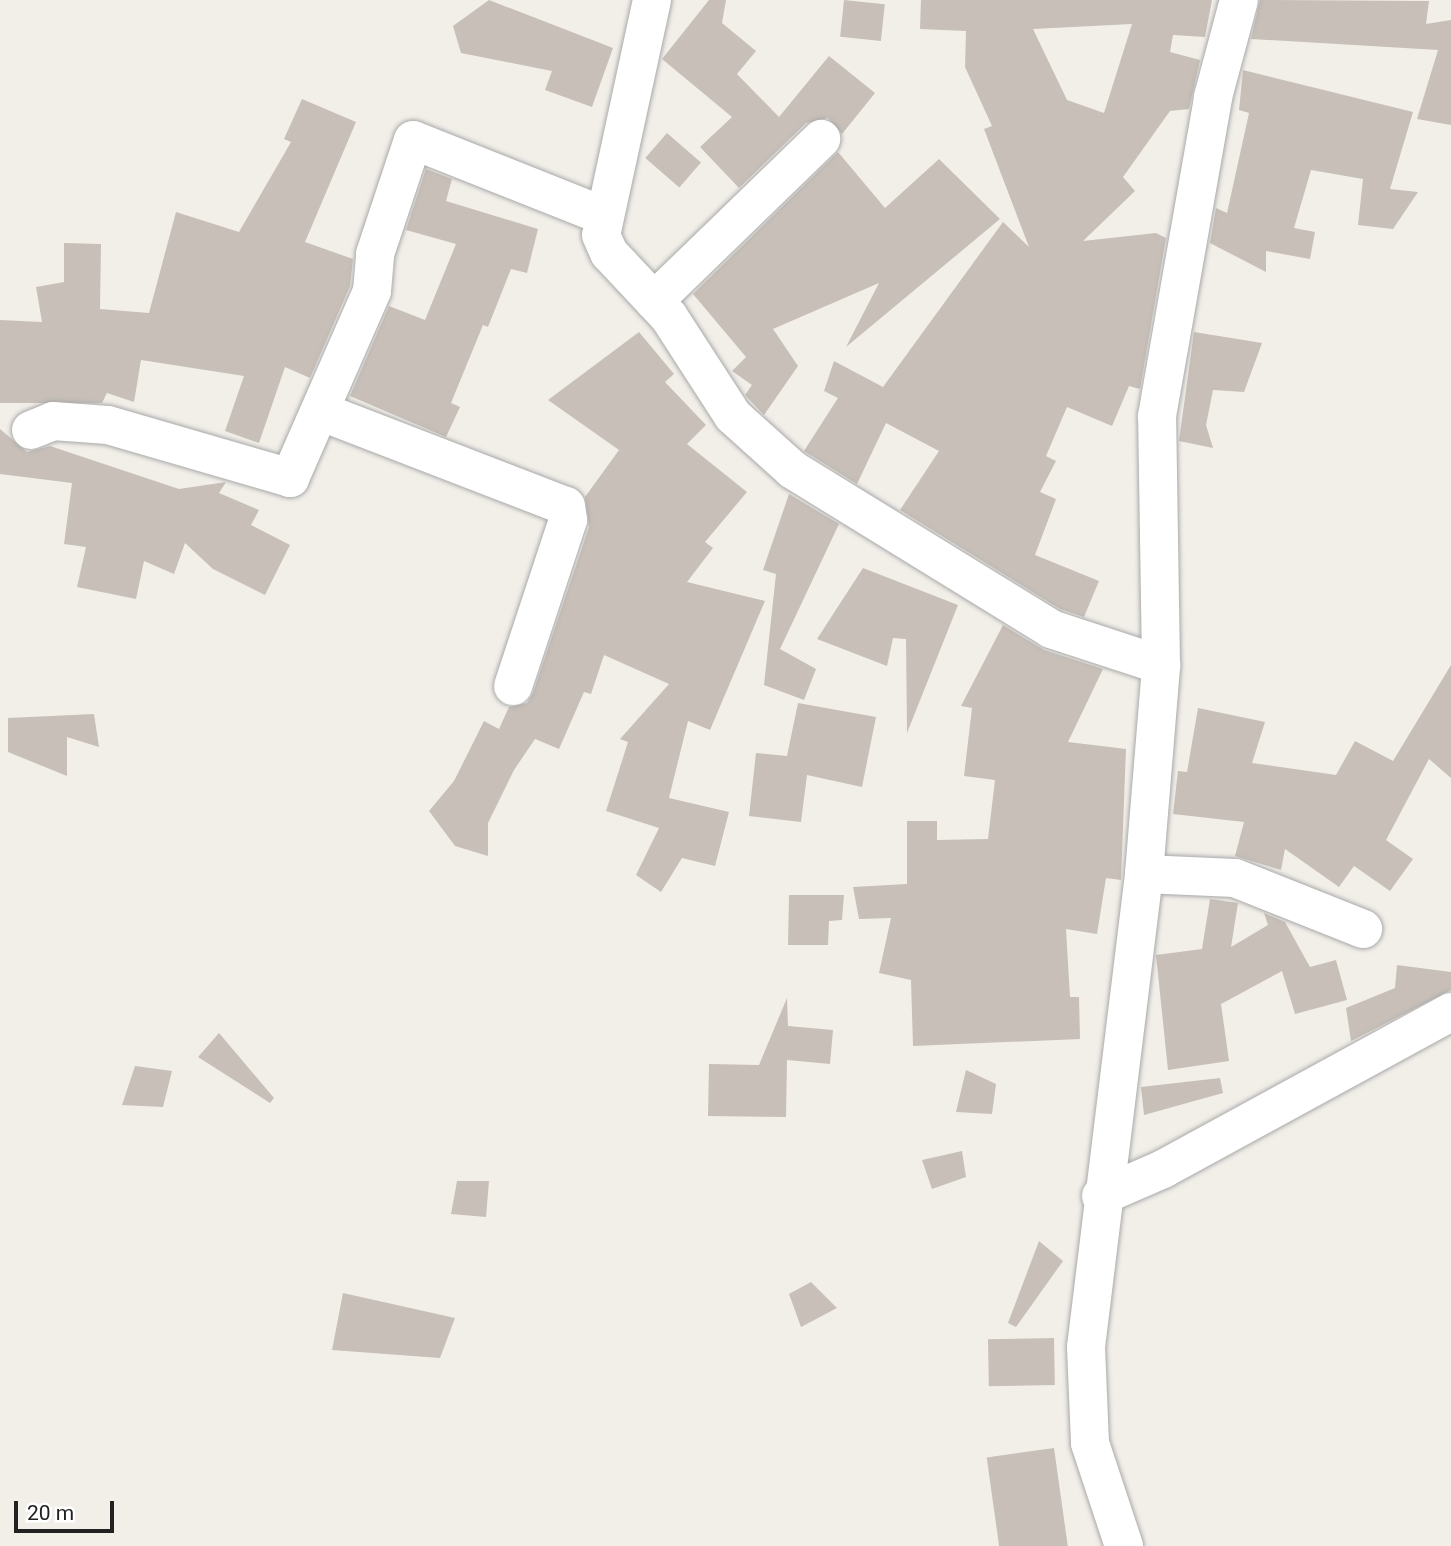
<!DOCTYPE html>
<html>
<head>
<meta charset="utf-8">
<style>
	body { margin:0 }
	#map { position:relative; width:1451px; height:1546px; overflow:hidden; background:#f2efe9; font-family:Roboto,sans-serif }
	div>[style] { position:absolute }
	.building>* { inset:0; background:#c7bfb8; transform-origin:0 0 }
	.roads { filter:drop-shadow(0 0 2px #a9a9a9) drop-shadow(0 0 2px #a9a9a9) }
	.minor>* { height:38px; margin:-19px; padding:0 19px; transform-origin:19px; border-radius:19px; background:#fff }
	span { translate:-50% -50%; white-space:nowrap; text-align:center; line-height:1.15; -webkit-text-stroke:7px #fff; paint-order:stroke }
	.scale { position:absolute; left:14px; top:1501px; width:100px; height:32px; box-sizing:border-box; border:4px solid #222; border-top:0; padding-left:9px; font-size:21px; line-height:24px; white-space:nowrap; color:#222; -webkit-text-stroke:5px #fff; paint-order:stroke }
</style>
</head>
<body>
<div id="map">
	<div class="building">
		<i style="clip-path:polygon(489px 0,613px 48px,592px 107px,545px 90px,552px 71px,461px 53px,453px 26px)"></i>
		<i style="clip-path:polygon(709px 0,726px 0,722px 23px,756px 51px,737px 74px,779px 117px,829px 56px,875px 93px,842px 134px,828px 118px,806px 123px,739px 188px,700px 147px,732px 117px,662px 59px)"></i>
		<i style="left:844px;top:0;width:41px;height:37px;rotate:6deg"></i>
		<i style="clip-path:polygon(evenodd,921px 0,1212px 0,1205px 37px,1173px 35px,1170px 52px,1200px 60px,1189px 109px,1170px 111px,1123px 177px,1135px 191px,1083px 241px,1156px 233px,1166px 238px,1140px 389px,1129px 386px,1112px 426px,1067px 407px,1046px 456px,1056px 461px,1040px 492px,1056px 499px,1035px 555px,1099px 581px,1084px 617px,1060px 609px,900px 510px,939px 451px,886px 423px,857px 484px,804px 451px,838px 398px,824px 391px,834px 361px,883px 387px,1003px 222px,1029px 247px,984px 129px,992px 126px,965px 67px,966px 31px,920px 29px,921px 0,1132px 24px,1104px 113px,1067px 100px,1033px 29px,1132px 24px)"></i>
		<i style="clip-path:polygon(1260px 0,1429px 1px,1426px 24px,1451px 20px,1451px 125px,1417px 119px,1438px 50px,1251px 39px)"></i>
		<i style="clip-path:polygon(1243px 70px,1413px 112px,1390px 189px,1418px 192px,1393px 229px,1358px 225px,1363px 179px,1311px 170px,1294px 228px,1315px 232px,1310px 259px,1266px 251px,1266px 272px,1210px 243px,1216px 208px,1227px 213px,1249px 113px,1239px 110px)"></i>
		<i style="clip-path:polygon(302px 99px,356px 122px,305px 242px,353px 259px,350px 286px,310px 378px,285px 367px,259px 443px,225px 431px,244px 376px,141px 360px,134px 402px,107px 393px,102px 403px,0 403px,0 320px,42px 322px,36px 287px,64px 282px,64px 243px,101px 244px,100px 309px,149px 313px,176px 212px,239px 232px,291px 142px,284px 139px)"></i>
		<i style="left:667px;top:133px;width:45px;height:33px;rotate:41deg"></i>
		<i style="clip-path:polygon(838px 152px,885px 208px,939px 159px,1000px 219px,846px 347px,879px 283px,773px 329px,798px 366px,764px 415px,745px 395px,752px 385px,732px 371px,746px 357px,693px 294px)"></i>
		<i style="clip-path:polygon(426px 169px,452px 179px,446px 201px,538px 229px,527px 273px,511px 269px,488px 327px,483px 325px,451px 403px,460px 407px,446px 437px,350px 396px,389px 306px,425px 320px,456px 244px,406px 230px)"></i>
		<i style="clip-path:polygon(639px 332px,674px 374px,665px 382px,706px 425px,687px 444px,747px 492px,705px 542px,713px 548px,687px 582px,765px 601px,710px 730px,688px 721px,669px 798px,729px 812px,715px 866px,682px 858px,661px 892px,636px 875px,659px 828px,606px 811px,628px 742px,620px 739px,669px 684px,604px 655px,591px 694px,584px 692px,559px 749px,535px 739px,514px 770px,488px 823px,488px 856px,455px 846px,429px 811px,454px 781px,484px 721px,499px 729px,509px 707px,527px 703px,533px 693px,589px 527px,585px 497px,619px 450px,548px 400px)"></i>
		<i style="clip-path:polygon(1194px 332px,1262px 343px,1244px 392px,1213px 390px,1206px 425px,1213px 448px,1179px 441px)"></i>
		<i style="clip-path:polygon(0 429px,27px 452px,50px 446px,179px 489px,226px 482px,219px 493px,259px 510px,251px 525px,290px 545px,265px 595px,213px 569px,185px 543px,174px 574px,144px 561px,136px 599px,77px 587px,86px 547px,64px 544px,72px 483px,0 474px)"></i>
		<i style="clip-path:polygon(789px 494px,839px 524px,780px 649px,816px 669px,804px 700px,764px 685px,776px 574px,763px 570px)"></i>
		<i style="clip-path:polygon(863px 568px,958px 605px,907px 733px,906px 639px,893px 638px,887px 666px,817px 639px)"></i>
		<i style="clip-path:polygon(1003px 625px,1044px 650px,1103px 669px,1068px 742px,1126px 749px,1121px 880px,1106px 878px,1097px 934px,1066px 929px,1070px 997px,1079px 997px,1080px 1039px,913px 1046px,911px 980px,879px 973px,891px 918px,859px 919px,853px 887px,907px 884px,907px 821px,937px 821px,937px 840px,988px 839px,995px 780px,964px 776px,972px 708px,961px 706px)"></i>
		<i style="clip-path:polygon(1451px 665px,1451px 778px,1429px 759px,1386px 840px,1413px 859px,1390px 891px,1354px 866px,1339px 887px,1285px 849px,1281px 870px,1235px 856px,1244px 822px,1173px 814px,1178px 771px,1187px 772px,1198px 708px,1265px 722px,1252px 763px,1336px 775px,1355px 741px,1393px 761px)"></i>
		<i style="clip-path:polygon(798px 703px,876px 717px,862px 787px,807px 775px,801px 822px,749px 816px,756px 753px,787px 756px)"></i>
		<i style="clip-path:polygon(94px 714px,99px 747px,67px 737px,67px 776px,8px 752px,8px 718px)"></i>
		<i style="clip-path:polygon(789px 895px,844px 895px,842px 920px,829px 921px,828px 945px,788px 945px)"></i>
		<i style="clip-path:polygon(1210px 899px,1238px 903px,1231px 947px,1268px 925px,1264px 913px,1285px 922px,1310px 967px,1336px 960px,1347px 1000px,1295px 1014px,1282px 971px,1221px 1004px,1229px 1061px,1168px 1070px,1156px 955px,1202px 949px)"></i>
		<i style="clip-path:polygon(1397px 965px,1451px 972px,1451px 990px,1351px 1041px,1346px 1008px,1395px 988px)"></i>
		<i style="clip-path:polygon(787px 998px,788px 1026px,833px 1030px,830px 1064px,787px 1060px,786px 1117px,708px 1116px,709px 1064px,759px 1065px)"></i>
		<i style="clip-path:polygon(219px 1033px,274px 1098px,270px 1103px,198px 1057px)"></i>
		<i style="clip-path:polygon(135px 1066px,172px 1071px,163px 1107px,122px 1105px)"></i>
		<i style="clip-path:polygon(966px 1070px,996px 1084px,992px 1114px,956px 1112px)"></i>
		<i style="clip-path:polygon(1220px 1078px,1223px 1093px,1144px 1115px,1141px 1087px)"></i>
		<i style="clip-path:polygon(962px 1151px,966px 1177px,932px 1189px,922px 1160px)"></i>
		<i style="clip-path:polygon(457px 1181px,489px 1181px,486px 1217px,451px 1214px)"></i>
		<i style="clip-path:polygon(1039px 1241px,1063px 1261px,1016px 1327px,1008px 1323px)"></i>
		<i style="clip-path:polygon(811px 1282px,837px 1308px,801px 1327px,789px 1294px)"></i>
		<i style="clip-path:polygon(343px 1293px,455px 1318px,440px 1358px,332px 1350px)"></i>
		<i style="left:1054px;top:1338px;width:47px;height:66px;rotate:89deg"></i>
		<i style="left:1054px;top:1448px;width:99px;height:68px;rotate:82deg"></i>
	</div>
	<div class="roads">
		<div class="minor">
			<i style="left:652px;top:0;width:240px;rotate:102.2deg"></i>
			<i style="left:601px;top:235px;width:20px;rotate:66deg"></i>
			<i style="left:609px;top:253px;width:88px;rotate:46.8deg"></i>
			<i style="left:669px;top:317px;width:118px;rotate:57.1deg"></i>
			<i style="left:733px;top:416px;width:81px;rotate:42deg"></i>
			<i style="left:793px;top:470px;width:303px;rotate:31.6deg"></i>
			<i style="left:1051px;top:629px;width:116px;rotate:18.1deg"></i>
			<i style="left:654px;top:301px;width:233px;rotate:-44.1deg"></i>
			<i style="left:322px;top:412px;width:261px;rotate:21.1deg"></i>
			<i style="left:566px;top:506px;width:14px;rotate:82deg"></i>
			<i style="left:568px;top:520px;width:175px;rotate:108.3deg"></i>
			<i style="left:31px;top:430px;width:24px;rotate:-22deg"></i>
			<i style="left:53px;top:421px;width:55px;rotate:4.2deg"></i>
			<i style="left:108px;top:425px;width:190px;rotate:16.2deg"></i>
			<i style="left:290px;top:478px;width:204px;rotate:-66.3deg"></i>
			<i style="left:372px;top:291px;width:37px;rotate:-85deg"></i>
			<i style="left:375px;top:254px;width:120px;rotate:-71.6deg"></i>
			<i style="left:413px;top:140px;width:202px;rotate:21.7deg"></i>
			<i style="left:1144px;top:874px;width:91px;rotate:2.5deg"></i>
			<i style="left:1235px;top:878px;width:138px;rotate:21.7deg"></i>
			<i style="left:1101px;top:1196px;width:68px;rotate:-23.5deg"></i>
			<i style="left:1163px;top:1169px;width:328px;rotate:-28.6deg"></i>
			<i style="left:1124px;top:1546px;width:108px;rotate:-108.3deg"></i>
			<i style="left:1090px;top:1443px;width:96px;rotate:-92.4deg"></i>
			<i style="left:1086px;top:1347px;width:477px;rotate:-83deg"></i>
			<i style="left:1144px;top:874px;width:210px;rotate:-85.3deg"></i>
			<i style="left:1161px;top:665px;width:249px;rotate:-90.9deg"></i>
			<i style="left:1157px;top:416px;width:324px;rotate:-80deg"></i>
			<i style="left:1213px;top:97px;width:100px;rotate:-75deg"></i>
		</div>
	</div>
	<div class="scale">20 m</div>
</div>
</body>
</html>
